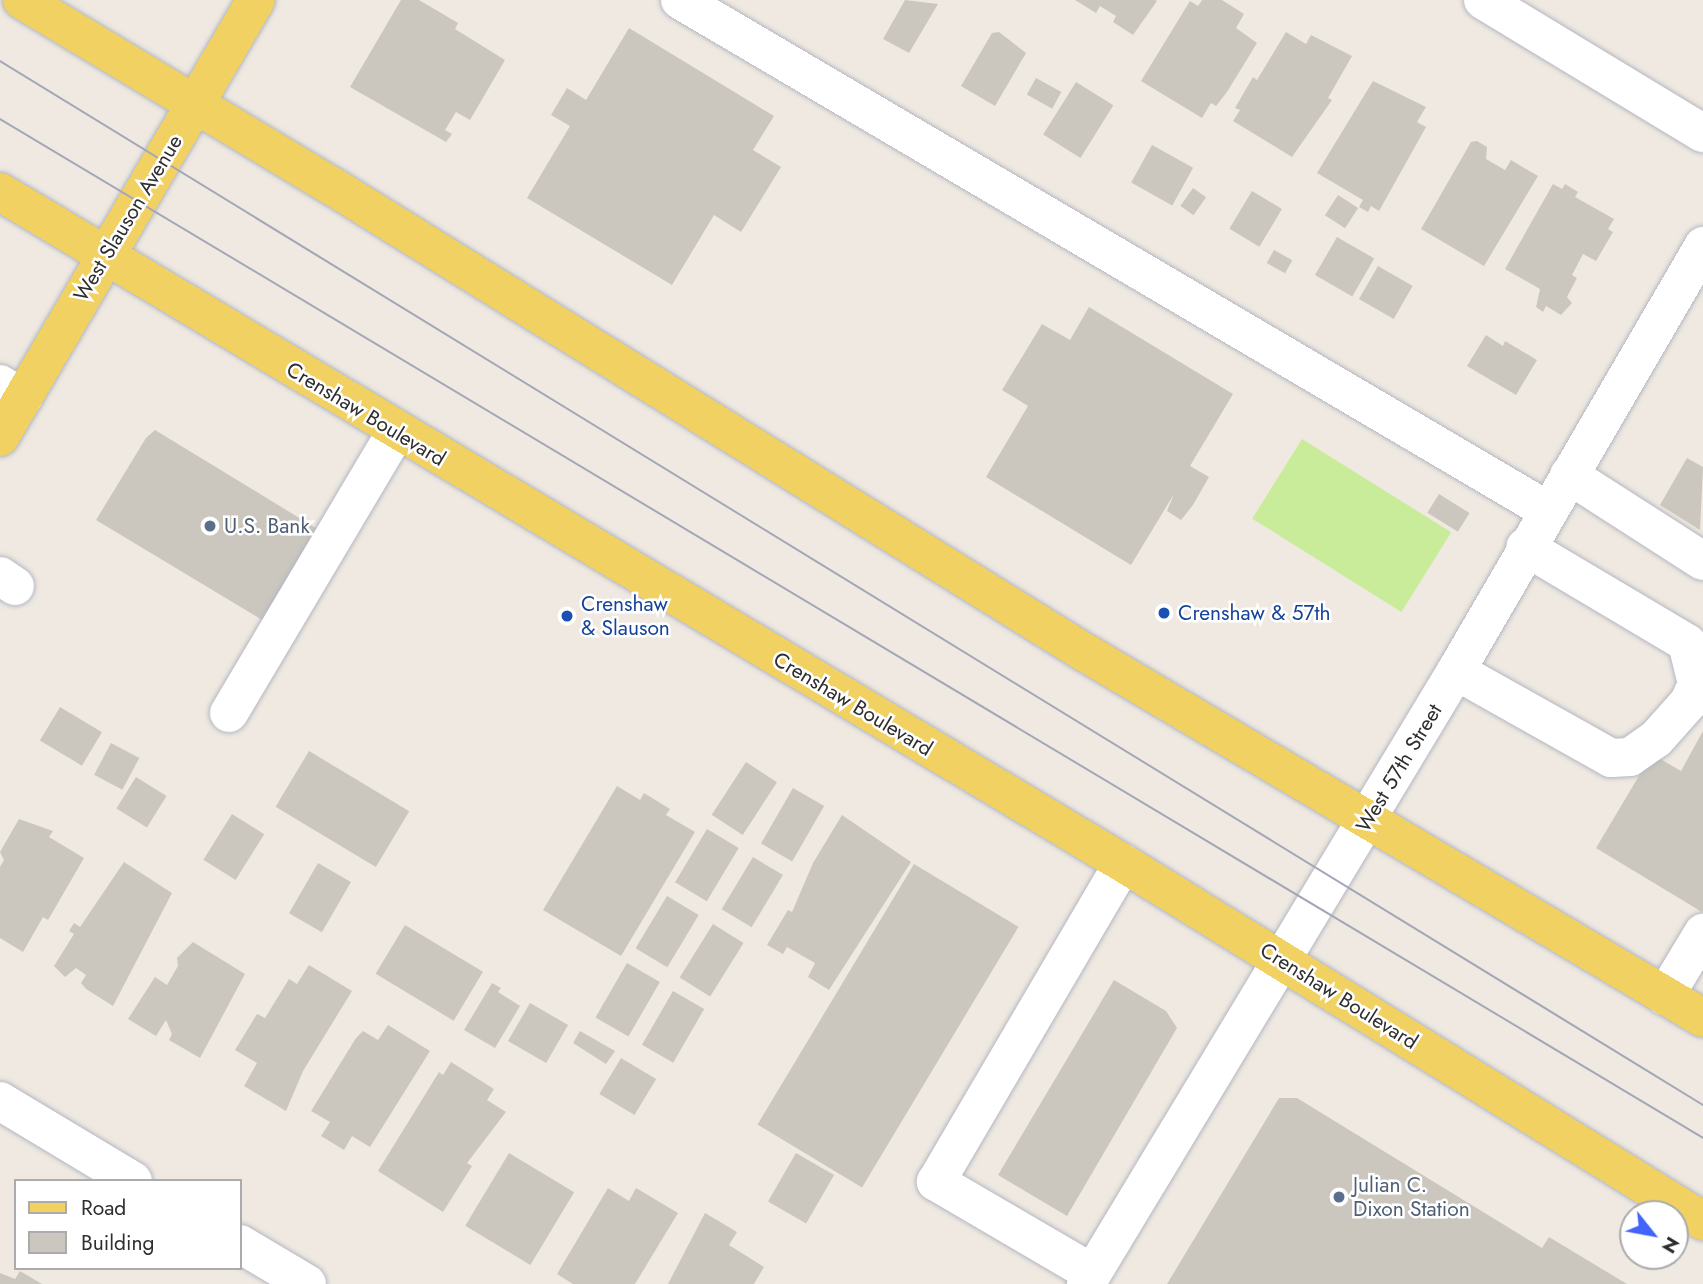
<!DOCTYPE html>
<html>
<head>
<meta charset="utf-8">
<style>
	body { margin:0 }
	#map { position:relative; width:1703px; height:1284px; overflow:hidden; background:#efe9e1; font-family:Jost,sans-serif }
	div>[style] { position:absolute }
	.pitch>* { inset:0; background:#c9ec9a; transform-origin:0 0 }
	.building>* { inset:0; background:#cbc7bf; transform-origin:0 0 }
	.roads { filter:drop-shadow(0 0 2px #b4b7c1) drop-shadow(0 0 2px #b4b7c1) }
	.minor>* { height:38px; margin:-19px; padding:0 19px; transform-origin:19px; border-radius:19px; background:#fff }
	.major>* { height:38px; margin:-19px; padding:0 19px; transform-origin:19px; border-radius:19px; background:#f2d163 }
	.tram>* { height:2px; margin:-1px; padding:0 1px; transform-origin:1px; border-radius:1px; background:#a3a6b8 }
	.dots>* { width:19px; height:19px; translate:-50% -50%; box-sizing:border-box; border:4px solid #fff; border-radius:50% }
	span { translate:-50% -50%; white-space:nowrap; text-align:center; line-height:1.15; -webkit-text-stroke:5px #fff; paint-order:stroke }
	.street-label { font-size:21px; color:#2e2e2e }
	.service-label { font-size:21px; color:#4e5e75 }
	.left { translate:0 -50%; text-align:left }
	.transit-label { font-size:21px; color:#164399 }
	.legend { position:absolute; left:14px; top:1179px; width:228px; height:91px; box-sizing:border-box; background:#fff; border:2px solid #ababab; margin:0; padding:9px 12px; list-style:none; font-size:21px; color:#2e2e2e }
	.legend li { display:flex; align-items:center; gap:14px; height:35px }
	.legend b { width:35px; border:2px solid #ababab }
	.north { position:absolute; left:1619px; top:1200px; width:70px; height:70px; box-sizing:border-box; background:#fff; border:2px solid #ababab; border-radius:50%; rotate:121deg; font-size:19px; font-weight:700; line-height:28px; text-align:center; color:#2e2e2e }
	.north::after { content:''; display:block; margin:auto; width:24px; height:32px; background:#4264fb; clip-path:polygon(50% 0,100% 100%,50% 72%,0 100%) }
</style>
</head>
<body>
<div id="map">
	<div class="pitch">
		<i style="left:1302px;top:439px;width:176px;height:94px;rotate:32deg"></i>
	</div>
	<div class="building">
		<i style="clip-path:polygon(401px 0,419px 0,458px 23px,455px 29px,505px 60px,470px 120px,456px 112px,445px 130px,452px 134px,446px 142px,350px 87px)"></i>
		<i style="clip-path:polygon(905px 0,938px 4px,909px 53px,883px 39px)"></i>
		<i style="clip-path:polygon(1075px 0,1155px 0,1157px 1px,1133px 35px,1113px 22px,1116px 16px,1100px 6px,1096px 13px)"></i>
		<i style="clip-path:polygon(1202px 0,1222px 0,1244px 14px,1236px 28px,1257px 43px,1227px 92px,1216px 106px,1211px 103px,1202px 118px,1141px 81px,1190px 1px,1198px 6px)"></i>
		<i style="clip-path:polygon(629px 28px,774px 116px,753px 150px,781px 167px,741px 232px,714px 215px,672px 285px,527px 198px,570px 126px,551px 115px,567px 88px,586px 100px)"></i>
		<i style="clip-path:polygon(999px 32px,1026px 53px,995px 106px,961px 86px,992px 33px)"></i>
		<i style="clip-path:polygon(1286px 32px,1306px 44px,1311px 35px,1352px 56px,1328px 98px,1332px 100px,1292px 157px,1233px 121px,1240px 110px,1235px 108px,1253px 77px,1257px 80px)"></i>
		<i style="left:1036px;top:78px;width:29px;height:19px;rotate:29deg"></i>
		<i style="clip-path:polygon(1373px 81px,1426px 107px,1417px 122px,1426px 127px,1379px 211px,1371px 206px,1368px 212px,1359px 207px,1363px 200px,1317px 173px)"></i>
		<i style="left:1076px;top:82px;width:44px;height:62px;rotate:32deg"></i>
		<i style="clip-path:polygon(1477px 141px,1487px 147px,1486px 159px,1505px 170px,1511px 160px,1538px 176px,1484px 266px,1421px 229px,1471px 142px)"></i>
		<i style="left:1152px;top:145px;width:47px;height:43px;rotate:29deg"></i>
		<i style="clip-path:polygon(1553px 184px,1562px 189px,1565px 184px,1578px 192px,1575px 197px,1614px 219px,1608px 229px,1613px 232px,1596px 261px,1583px 254px,1572px 275px,1577px 278px,1567px 297px,1572px 303px,1561px 315px,1546px 306px,1543px 312px,1536px 307px,1540px 289px,1505px 269px)"></i>
		<i style="left:1193px;top:188px;width:16px;height:22px;rotate:35deg"></i>
		<i style="left:1252px;top:191px;width:35px;height:44px;rotate:31deg"></i>
		<i style="left:1338px;top:195px;width:24px;height:24px;rotate:33deg"></i>
		<i style="left:1337px;top:237px;width:43px;height:44px;rotate:30deg"></i>
		<i style="left:1274px;top:250px;width:21px;height:15px;rotate:29deg"></i>
		<i style="left:1378px;top:266px;width:40px;height:38px;rotate:30deg"></i>
		<i style="clip-path:polygon(1089px 307px,1233px 394px,1190px 466px,1209px 477px,1193px 505px,1181px 520px,1167px 511px,1174px 494px,1131px 565px,986px 477px,1028px 406px,1002px 390px,1042px 324px,1070px 340px)"></i>
		<i style="clip-path:polygon(1486px 335px,1503px 346px,1505px 341px,1537px 360px,1516px 395px,1467px 366px)"></i>
		<i style="clip-path:polygon(155px 430px,324px 533px,269px 624px,96px 520px,146px 438px)"></i>
		<i style="clip-path:polygon(1687px 458px,1703px 467px,1700px 530px,1660px 505px)"></i>
		<i style="left:1439px;top:494px;width:36px;height:22px;rotate:32deg"></i>
		<i style="left:60px;top:707px;width:49px;height:39px;rotate:31deg"></i>
		<i style="clip-path:polygon(1703px 731px,1703px 910px,1702px 912px,1596px 848px,1652px 754px,1681px 771px)"></i>
		<i style="left:111px;top:743px;width:32px;height:36px;rotate:28deg"></i>
		<i style="left:309px;top:751px;width:117px;height:65px;rotate:31deg"></i>
		<i style="left:746px;top:762px;width:37px;height:63px;rotate:33deg"></i>
		<i style="left:136px;top:777px;width:36px;height:37px;rotate:32deg"></i>
		<i style="clip-path:polygon(617px 786px,640px 800px,644px 793px,670px 809px,666px 815px,695px 832px,621px 956px,543px 910px)"></i>
		<i style="left:793px;top:788px;width:36px;height:64px;rotate:30deg"></i>
		<i style="left:232px;top:814px;width:38px;height:54px;rotate:32deg"></i>
		<i style="clip-path:polygon(842px 815px,911px 862px,829px 990px,808px 977px,815px 963px,787px 947px,783px 954px,767px 945px,788px 910px,792px 912px,813px 863px)"></i>
		<i style="clip-path:polygon(19px 819px,53px 831px,49px 837px,84px 858px,48px 920px,43px 917px,23px 952px,0 938px,0 867px,4px 860px,0 852px)"></i>
		<i style="left:707px;top:829px;width:37px;height:62px;rotate:31deg"></i>
		<i style="left:753px;top:857px;width:35px;height:61px;rotate:31deg"></i>
		<i style="clip-path:polygon(124px 862px,172px 893px,113px 1006px,86px 989px,81px 983px,86px 975px,76px 968px,65px 977px,54px 966px,74px 934px,69px 931px,74px 923px,80px 927px)"></i>
		<i style="left:318px;top:863px;width:38px;height:58px;rotate:30deg"></i>
		<i style="left:914px;top:864px;width:122px;height:304px;rotate:31deg"></i>
		<i style="left:667px;top:896px;width:37px;height:61px;rotate:31deg"></i>
		<i style="left:713px;top:924px;width:36px;height:63px;rotate:32deg"></i>
		<i style="left:405px;top:925px;width:91px;height:57px;rotate:31deg"></i>
		<i style="clip-path:polygon(193px 942px,245px 974px,200px 1058px,169px 1040px,172px 1034px,166px 1020px,156px 1036px,128px 1019px,155px 977px,167px 985px,178px 966px,177px 958px)"></i>
		<i style="left:627px;top:963px;width:38px;height:63px;rotate:30deg"></i>
		<i style="clip-path:polygon(309px 965px,352px 991px,303px 1071px,286px 1111px,244px 1086px,257px 1063px,235px 1050px,257px 1014px,265px 1018px,289px 979px,297px 984px)"></i>
		<i style="clip-path:polygon(1114px 980px,1166px 1011px,1177px 1028px,1067px 1216px,998px 1175px)"></i>
		<i style="clip-path:polygon(492px 983px,501px 988px,498px 992px,520px 1006px,495px 1048px,464px 1030px)"></i>
		<i style="left:673px;top:991px;width:36px;height:62px;rotate:30deg"></i>
		<i style="left:530px;top:1003px;width:44px;height:44px;rotate:30deg"></i>
		<i style="clip-path:polygon(388px 1025px,430px 1051px,370px 1147px,352px 1136px,344px 1150px,321px 1136px,330px 1122px,311px 1111px,356px 1038px,363px 1031px,378px 1040px)"></i>
		<i style="clip-path:polygon(580px 1031px,615px 1051px,606px 1064px,573px 1043px)"></i>
		<i style="left:621px;top:1058px;width:41px;height:42px;rotate:31deg"></i>
		<i style="clip-path:polygon(451px 1062px,494px 1089px,487px 1100px,506px 1112px,467px 1163px,472px 1166px,443px 1212px,378px 1171px,439px 1072px,443px 1075px)"></i>
		<i style="clip-path:polygon(1279px 1098px,1297px 1098px,1542px 1248px,1549px 1237px,1627px 1284px,1167px 1284px)"></i>
		<i style="left:509px;top:1153px;width:76px;height:85px;rotate:31deg"></i>
		<i style="left:796px;top:1153px;width:44px;height:56px;rotate:30deg"></i>
		<i style="clip-path:polygon(608px 1188px,629px 1201px,636px 1188px,678px 1213px,635px 1284px,573px 1284px,557px 1274px)"></i>
		<i style="clip-path:polygon(705px 1213px,737px 1232px,729px 1245px,764px 1267px,754px 1284px,668px 1284px)"></i>
		<i style="clip-path:polygon(20px 1271px,42px 1284px,0 1284px,0 1273px,15px 1279px)"></i>
	</div>
	<div class="roads">
		<div class="minor">
			<i style="left:680px;top:0;width:1006px;rotate:30.47deg"></i>
			<i style="left:1483px;top:0;width:257px;rotate:31.2deg"></i>
			<i style="left:0;top:384px;width:27px;rotate:31deg"></i>
			<i style="left:1569px;top:475px;width:159px;rotate:32.7deg"></i>
			<i style="left:0;top:576px;width:18px;rotate:34deg"></i>
			<i style="left:1456px;top:671px;width:178px;rotate:29.3deg"></i>
			<i style="left:1611px;top:758px;width:19px;rotate:-3deg"></i>
			<i style="left:1630px;top:757px;width:32px;rotate:-35deg"></i>
			<i style="left:1656px;top:739px;width:50px;rotate:-48.3deg"></i>
			<i style="left:1689px;top:702px;width:20px;rotate:-66deg"></i>
			<i style="left:1697px;top:684px;width:42px;rotate:-103.7deg"></i>
			<i style="left:1687px;top:643px;width:188px;rotate:-149.3deg"></i>
			<i style="left:229px;top:713px;width:327px;rotate:-59.3deg"></i>
			<i style="left:1665px;top:996px;width:74px;rotate:-58.9deg"></i>
			<i style="left:0;top:1101px;width:155px;rotate:31deg"></i>
			<i style="left:240px;top:1244px;width:78px;rotate:30.8deg"></i>
			<i style="left:1092px;top:1273px;width:181px;rotate:-149.7deg"></i>
			<i style="left:936px;top:1182px;width:370px;rotate:-59.6deg"></i>
			<i style="left:1086px;top:1284px;width:716px;rotate:-58.89deg"></i>
			<i style="left:1456px;top:671px;width:492px;rotate:-59.8deg"></i>
		</div>
		<div class="major">
			<i style="left:22px;top:0;width:362px;rotate:31deg"></i>
			<i style="left:332px;top:186px;width:885px;rotate:31.79deg"></i>
			<i style="left:1084px;top:652px;width:719px;rotate:30.59deg"></i>
			<i style="left:0;top:192px;width:1308px;rotate:30.86deg"></i>
			<i style="left:1123px;top:863px;width:682px;rotate:31.68deg"></i>
			<i style="left:0;top:437px;width:506px;rotate:-59.64deg"></i>
		</div>
	</div>
	<div class="tram">
		<i style="left:0;top:61px;width:1998px;rotate:31.51deg"></i>
		<i style="left:0;top:119px;width:1985px;rotate:30.89deg"></i>
	</div>
	<div class="dots">
		<i style="left:210px;top:526px;background:#5c6f8a"></i>
		<i style="left:1164px;top:613px;background:#1a4fb4"></i>
		<i style="left:567px;top:616px;background:#1a4fb4"></i>
		<i style="left:1339px;top:1197px;background:#5c6f8a"></i>
	</div>
	<div class="street-label">
		<span style="left:128px;top:218px;rotate:-59deg">West Slauson Avenue</span>
		<span style="left:366px;top:414px;rotate:31deg">Crenshaw Boulevard</span>
		<span style="left:853px;top:704px;rotate:31deg">Crenshaw Boulevard</span>
		<span style="left:1399px;top:768px;rotate:-59deg">West 57th Street</span>
		<span style="left:1339px;top:996px;rotate:32deg">Crenshaw Boulevard</span>
	</div>
	<div class="service-label">
		<span class="left" style="left:224px;top:526px">U.S. Bank</span>
		<span class="left" style="left:1353px;top:1197px">Julian C.<br>Dixon Station</span>
	</div>
	<div class="transit-label">
		<span class="left" style="left:581px;top:616px">Crenshaw<br>&amp; Slauson</span>
		<span class="left" style="left:1178px;top:613px">Crenshaw &amp; 57th</span>
	</div>
	<ul class="legend">
	<li><b style="height:9px;background:#f2d163"></b>Road</li>
	<li><b style="height:19px;background:#cbc7bf"></b>Building</li>
	</ul>
	<div class="north">N</div>
</div>
</body>
</html>
